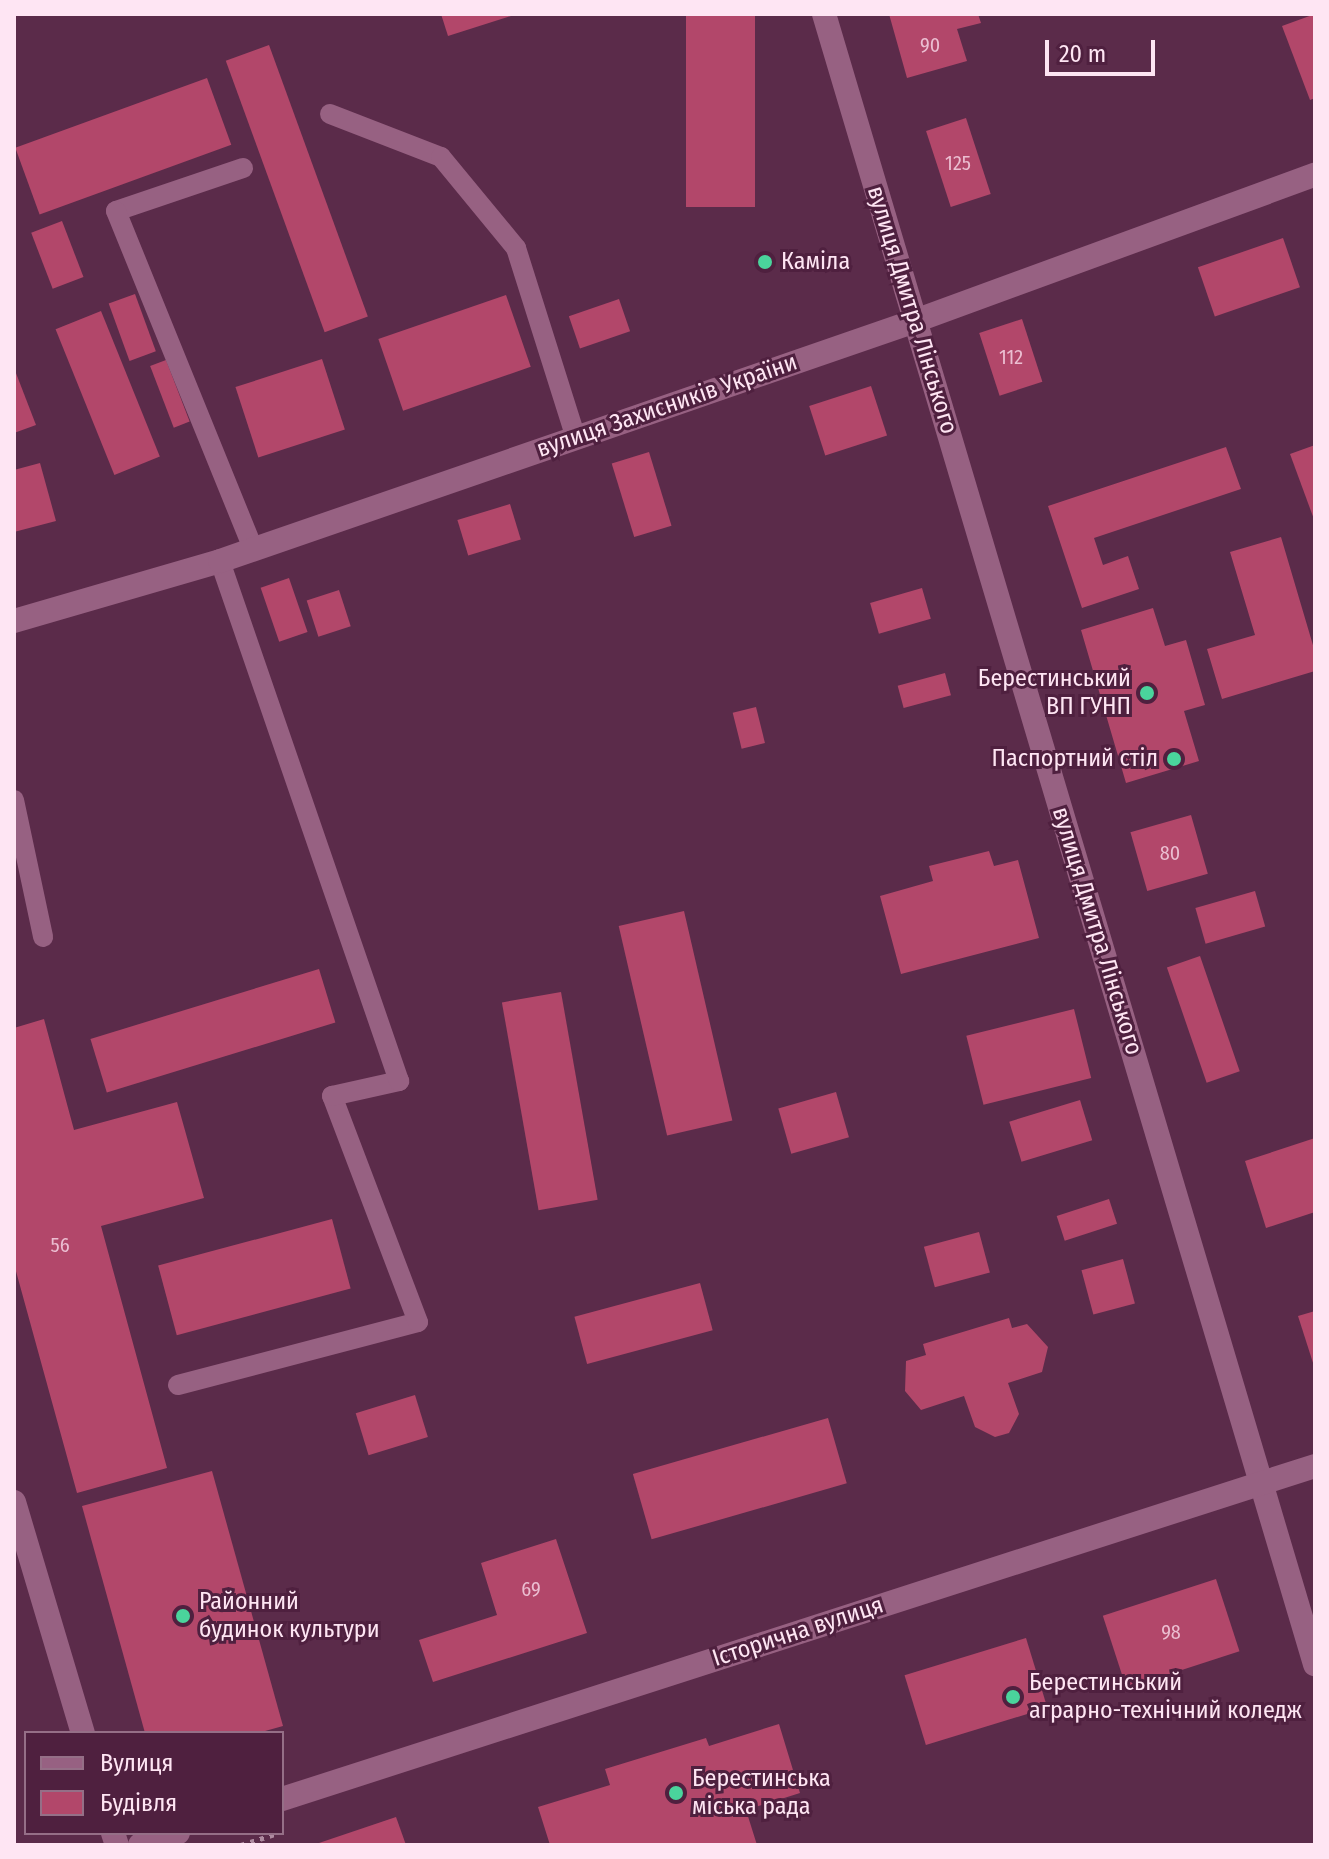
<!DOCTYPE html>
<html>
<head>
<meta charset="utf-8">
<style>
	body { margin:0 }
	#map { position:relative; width:1329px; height:1859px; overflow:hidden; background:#5b2b4a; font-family:"Fira Sans Condensed",sans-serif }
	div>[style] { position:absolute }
	.building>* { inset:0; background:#b2476a; transform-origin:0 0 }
	.path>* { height:5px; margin-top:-2.5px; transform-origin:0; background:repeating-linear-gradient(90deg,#ae8aa0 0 4px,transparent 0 10px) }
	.lane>* { height:20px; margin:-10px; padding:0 10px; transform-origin:10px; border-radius:10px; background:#976182 }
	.street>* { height:24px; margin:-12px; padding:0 12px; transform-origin:12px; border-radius:12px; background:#976182 }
	.dots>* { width:22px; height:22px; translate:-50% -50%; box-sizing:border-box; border:4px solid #4f203f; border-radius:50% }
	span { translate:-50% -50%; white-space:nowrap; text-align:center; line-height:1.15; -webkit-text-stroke:6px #4f203f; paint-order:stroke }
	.number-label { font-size:20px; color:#ebbed1 }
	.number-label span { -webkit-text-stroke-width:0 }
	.poi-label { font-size:24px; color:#fee5f3 }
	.left { translate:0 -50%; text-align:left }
	.right { translate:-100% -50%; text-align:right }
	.street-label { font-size:24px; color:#fee5f3 }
	.frame { position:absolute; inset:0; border:16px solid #fee5f3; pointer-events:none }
	.legend { position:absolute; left:24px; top:1731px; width:260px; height:104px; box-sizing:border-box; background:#4f203f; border:2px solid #956f87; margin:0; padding:10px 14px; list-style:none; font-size:24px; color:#fee5f3 }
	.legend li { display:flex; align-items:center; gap:16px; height:40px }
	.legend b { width:40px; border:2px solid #956f87 }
	.scale { position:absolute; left:1045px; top:40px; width:110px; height:36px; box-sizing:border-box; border:4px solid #fee5f3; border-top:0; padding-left:10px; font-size:24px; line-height:28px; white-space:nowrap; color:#fee5f3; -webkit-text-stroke:6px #4f203f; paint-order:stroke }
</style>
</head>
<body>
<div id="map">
	<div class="building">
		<i style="clip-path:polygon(441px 14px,514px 14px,514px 15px,448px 36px)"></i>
		<i style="left:686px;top:14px;width:69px;height:193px"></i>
		<i style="clip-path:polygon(889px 14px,978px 14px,981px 23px,957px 29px,967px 61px,907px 78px)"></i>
		<i style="clip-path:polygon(1315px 14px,1315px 98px,1310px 100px,1282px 26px)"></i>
		<i style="left:269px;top:45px;width:289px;height:46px;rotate:70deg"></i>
		<i style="left:207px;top:78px;width:71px;height:204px;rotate:70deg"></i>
		<i style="left:966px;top:118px;width:80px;height:42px;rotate:72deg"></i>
		<i style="left:62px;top:221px;width:60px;height:33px;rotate:69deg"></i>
		<i style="left:1283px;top:238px;width:52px;height:90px;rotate:71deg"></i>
		<i style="left:135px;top:294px;width:61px;height:28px;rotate:70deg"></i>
		<i style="left:506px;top:295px;width:76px;height:135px;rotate:71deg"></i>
		<i style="left:619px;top:299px;width:34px;height:53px;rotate:71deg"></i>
		<i style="left:101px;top:311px;width:157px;height:49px;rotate:68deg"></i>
		<i style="left:1022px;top:319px;width:66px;height:45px;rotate:72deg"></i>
		<i style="left:322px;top:359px;width:74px;height:91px;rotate:72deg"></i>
		<i style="left:166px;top:360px;width:66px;height:17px;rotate:69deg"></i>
		<i style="clip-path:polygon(14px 368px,36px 425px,14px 433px)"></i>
		<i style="left:871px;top:386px;width:52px;height:65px;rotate:72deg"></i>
		<i style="clip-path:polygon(1315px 445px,1315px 522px,1290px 454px)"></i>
		<i style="clip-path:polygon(1226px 447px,1241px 489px,1094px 538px,1103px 565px,1128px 556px,1139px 589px,1082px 608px,1048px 506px)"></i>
		<i style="left:649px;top:452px;width:77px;height:39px;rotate:73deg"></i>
		<i style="clip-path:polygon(40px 463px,56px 521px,14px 532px,14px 470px)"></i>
		<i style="left:510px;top:504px;width:37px;height:55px;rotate:73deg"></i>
		<i style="clip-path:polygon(1281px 537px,1315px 652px,1315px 671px,1222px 699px,1207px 649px,1255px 635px,1230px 552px)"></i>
		<i style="left:289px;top:578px;width:57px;height:30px;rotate:71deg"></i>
		<i style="left:922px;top:588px;width:32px;height:54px;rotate:74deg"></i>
		<i style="left:339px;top:590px;width:38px;height:34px;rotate:72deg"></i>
		<i style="clip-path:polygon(1153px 608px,1165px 646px,1186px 640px,1205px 705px,1184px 711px,1199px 761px,1126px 783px,1081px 630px)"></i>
		<i style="left:945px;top:673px;width:23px;height:49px;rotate:75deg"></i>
		<i style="left:756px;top:707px;width:37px;height:24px;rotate:76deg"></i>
		<i style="left:1191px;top:815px;width:61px;height:63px;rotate:74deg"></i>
		<i style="clip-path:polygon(989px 851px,994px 866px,1018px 860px,1039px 938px,901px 974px,880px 896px,933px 881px,929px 866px)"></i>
		<i style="left:1255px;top:891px;width:37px;height:62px;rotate:74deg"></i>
		<i style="left:684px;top:911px;width:215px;height:67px;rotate:77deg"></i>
		<i style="left:1200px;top:956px;width:122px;height:35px;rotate:71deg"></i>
		<i style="left:319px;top:969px;width:56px;height:239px;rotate:73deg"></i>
		<i style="left:561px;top:992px;width:211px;height:60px;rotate:80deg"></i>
		<i style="left:1074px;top:1009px;width:71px;height:111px;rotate:76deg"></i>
		<i style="clip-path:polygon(44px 1019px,74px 1130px,177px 1102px,204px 1198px,101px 1226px,167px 1468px,77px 1493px,14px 1264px,14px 1028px)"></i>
		<i style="left:836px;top:1092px;width:47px;height:60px;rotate:74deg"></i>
		<i style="left:1080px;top:1100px;width:42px;height:74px;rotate:73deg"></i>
		<i style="clip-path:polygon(1315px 1138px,1315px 1212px,1266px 1228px,1245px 1161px)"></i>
		<i style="left:1109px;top:1199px;width:26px;height:55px;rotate:72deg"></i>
		<i style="left:332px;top:1219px;width:72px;height:180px;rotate:75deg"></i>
		<i style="left:979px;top:1232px;width:42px;height:57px;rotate:75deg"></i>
		<i style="left:1123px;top:1259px;width:46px;height:43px;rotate:75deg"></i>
		<i style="left:700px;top:1283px;width:49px;height:130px;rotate:75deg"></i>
		<i style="clip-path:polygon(1315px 1311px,1315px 1366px,1314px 1366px,1298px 1316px)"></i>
		<i style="clip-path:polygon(1009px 1318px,1012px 1328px,1027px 1324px,1048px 1347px,1042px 1372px,1008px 1383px,1019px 1414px,1009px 1433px,995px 1437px,975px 1427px,964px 1396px,921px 1410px,905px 1391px,906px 1361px,926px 1355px,923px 1344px)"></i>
		<i style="left:415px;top:1395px;width:44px;height:62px;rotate:73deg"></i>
		<i style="left:828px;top:1418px;width:68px;height:203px;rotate:74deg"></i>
		<i style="clip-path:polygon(212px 1471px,283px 1726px,258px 1733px,145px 1733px,82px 1506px)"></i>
		<i style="clip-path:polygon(556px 1539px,587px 1633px,433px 1682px,419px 1640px,497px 1615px,481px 1563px)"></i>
		<i style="left:1216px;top:1579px;width:76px;height:119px;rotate:72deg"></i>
		<i style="left:1026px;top:1638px;width:73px;height:127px;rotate:73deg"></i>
		<i style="clip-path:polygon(779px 1724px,800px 1793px,746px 1810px,757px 1845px,550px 1845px,538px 1807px,610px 1785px,605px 1769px,706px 1738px,709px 1746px)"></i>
		<i style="clip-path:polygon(396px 1817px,406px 1845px,316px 1845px,316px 1844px)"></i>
	</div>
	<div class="path">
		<i style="left:241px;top:1845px;width:40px;rotate:-18deg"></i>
	</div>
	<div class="lane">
		<i style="left:330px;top:114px;width:119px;rotate:21.2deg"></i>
		<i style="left:441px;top:157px;width:118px;rotate:50.5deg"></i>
		<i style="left:516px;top:248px;width:199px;rotate:72.5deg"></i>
		<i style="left:243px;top:168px;width:134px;rotate:161.3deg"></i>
		<i style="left:116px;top:211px;width:365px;rotate:67.9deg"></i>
		<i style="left:14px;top:800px;width:140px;rotate:78deg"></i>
		<i style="left:178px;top:1385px;width:248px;rotate:-14.7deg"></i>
		<i style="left:418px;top:1322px;width:242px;rotate:-110.8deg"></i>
		<i style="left:332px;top:1096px;width:69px;rotate:-12.6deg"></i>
		<i style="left:399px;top:1081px;width:550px;rotate:-109deg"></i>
	</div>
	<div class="street">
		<i style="left:824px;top:14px;width:1722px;rotate:73.43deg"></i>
		<i style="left:14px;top:621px;width:215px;rotate:-16.2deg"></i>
		<i style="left:220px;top:561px;width:735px;rotate:-19.05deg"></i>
		<i style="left:915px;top:321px;width:426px;rotate:-20.1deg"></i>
		<i style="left:14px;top:1502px;width:241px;rotate:73.4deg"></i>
		<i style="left:282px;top:1799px;width:1085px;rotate:-17.87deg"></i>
		<i style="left:113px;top:1833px;width:13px;rotate:72deg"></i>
		<i style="left:140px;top:1845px;width:40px;rotate:-18deg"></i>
	</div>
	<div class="dots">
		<i style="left:765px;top:262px;background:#4ad49c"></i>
		<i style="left:1147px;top:693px;background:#4ad49c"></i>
		<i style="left:1174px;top:759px;background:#4ad49c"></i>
		<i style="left:183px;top:1616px;background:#4ad49c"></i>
		<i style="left:1013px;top:1697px;background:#4ad49c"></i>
		<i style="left:676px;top:1793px;background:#4ad49c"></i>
	</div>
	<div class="number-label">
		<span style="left:930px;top:45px">90</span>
		<span style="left:958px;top:163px">125</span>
		<span style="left:1011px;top:357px">112</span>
		<span style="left:1170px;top:853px">80</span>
		<span style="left:60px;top:1245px">56</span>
		<span style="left:531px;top:1589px">69</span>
		<span style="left:1171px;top:1632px">98</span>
	</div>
	<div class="poi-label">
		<span class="left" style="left:781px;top:262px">Каміла</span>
		<span class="right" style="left:1131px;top:693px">Берестинський<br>ВП ГУНП</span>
		<span class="right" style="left:1158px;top:759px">Паспортний стіл</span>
		<span class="left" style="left:199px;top:1616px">Районний<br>будинок культури</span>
		<span class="left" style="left:1029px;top:1697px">Берестинський<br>аграрно-технічний коледж</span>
		<span class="left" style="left:692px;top:1793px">Берестинська<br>міська рада</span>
	</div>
	<div class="street-label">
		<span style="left:912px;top:310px;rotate:73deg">вулиця Дмитра Лінського</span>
		<span style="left:667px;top:406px;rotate:-19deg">вулиця Захисників України</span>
		<span style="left:1097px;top:931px;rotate:73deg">вулиця Дмитра Лінського</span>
		<span style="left:798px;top:1632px;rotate:-18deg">Історична вулиця</span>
	</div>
	<div class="frame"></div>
	<ul class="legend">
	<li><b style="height:10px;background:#976182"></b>Вулиця</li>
	<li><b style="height:22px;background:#b2476a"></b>Будівля</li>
	</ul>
	<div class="scale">20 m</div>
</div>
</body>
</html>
